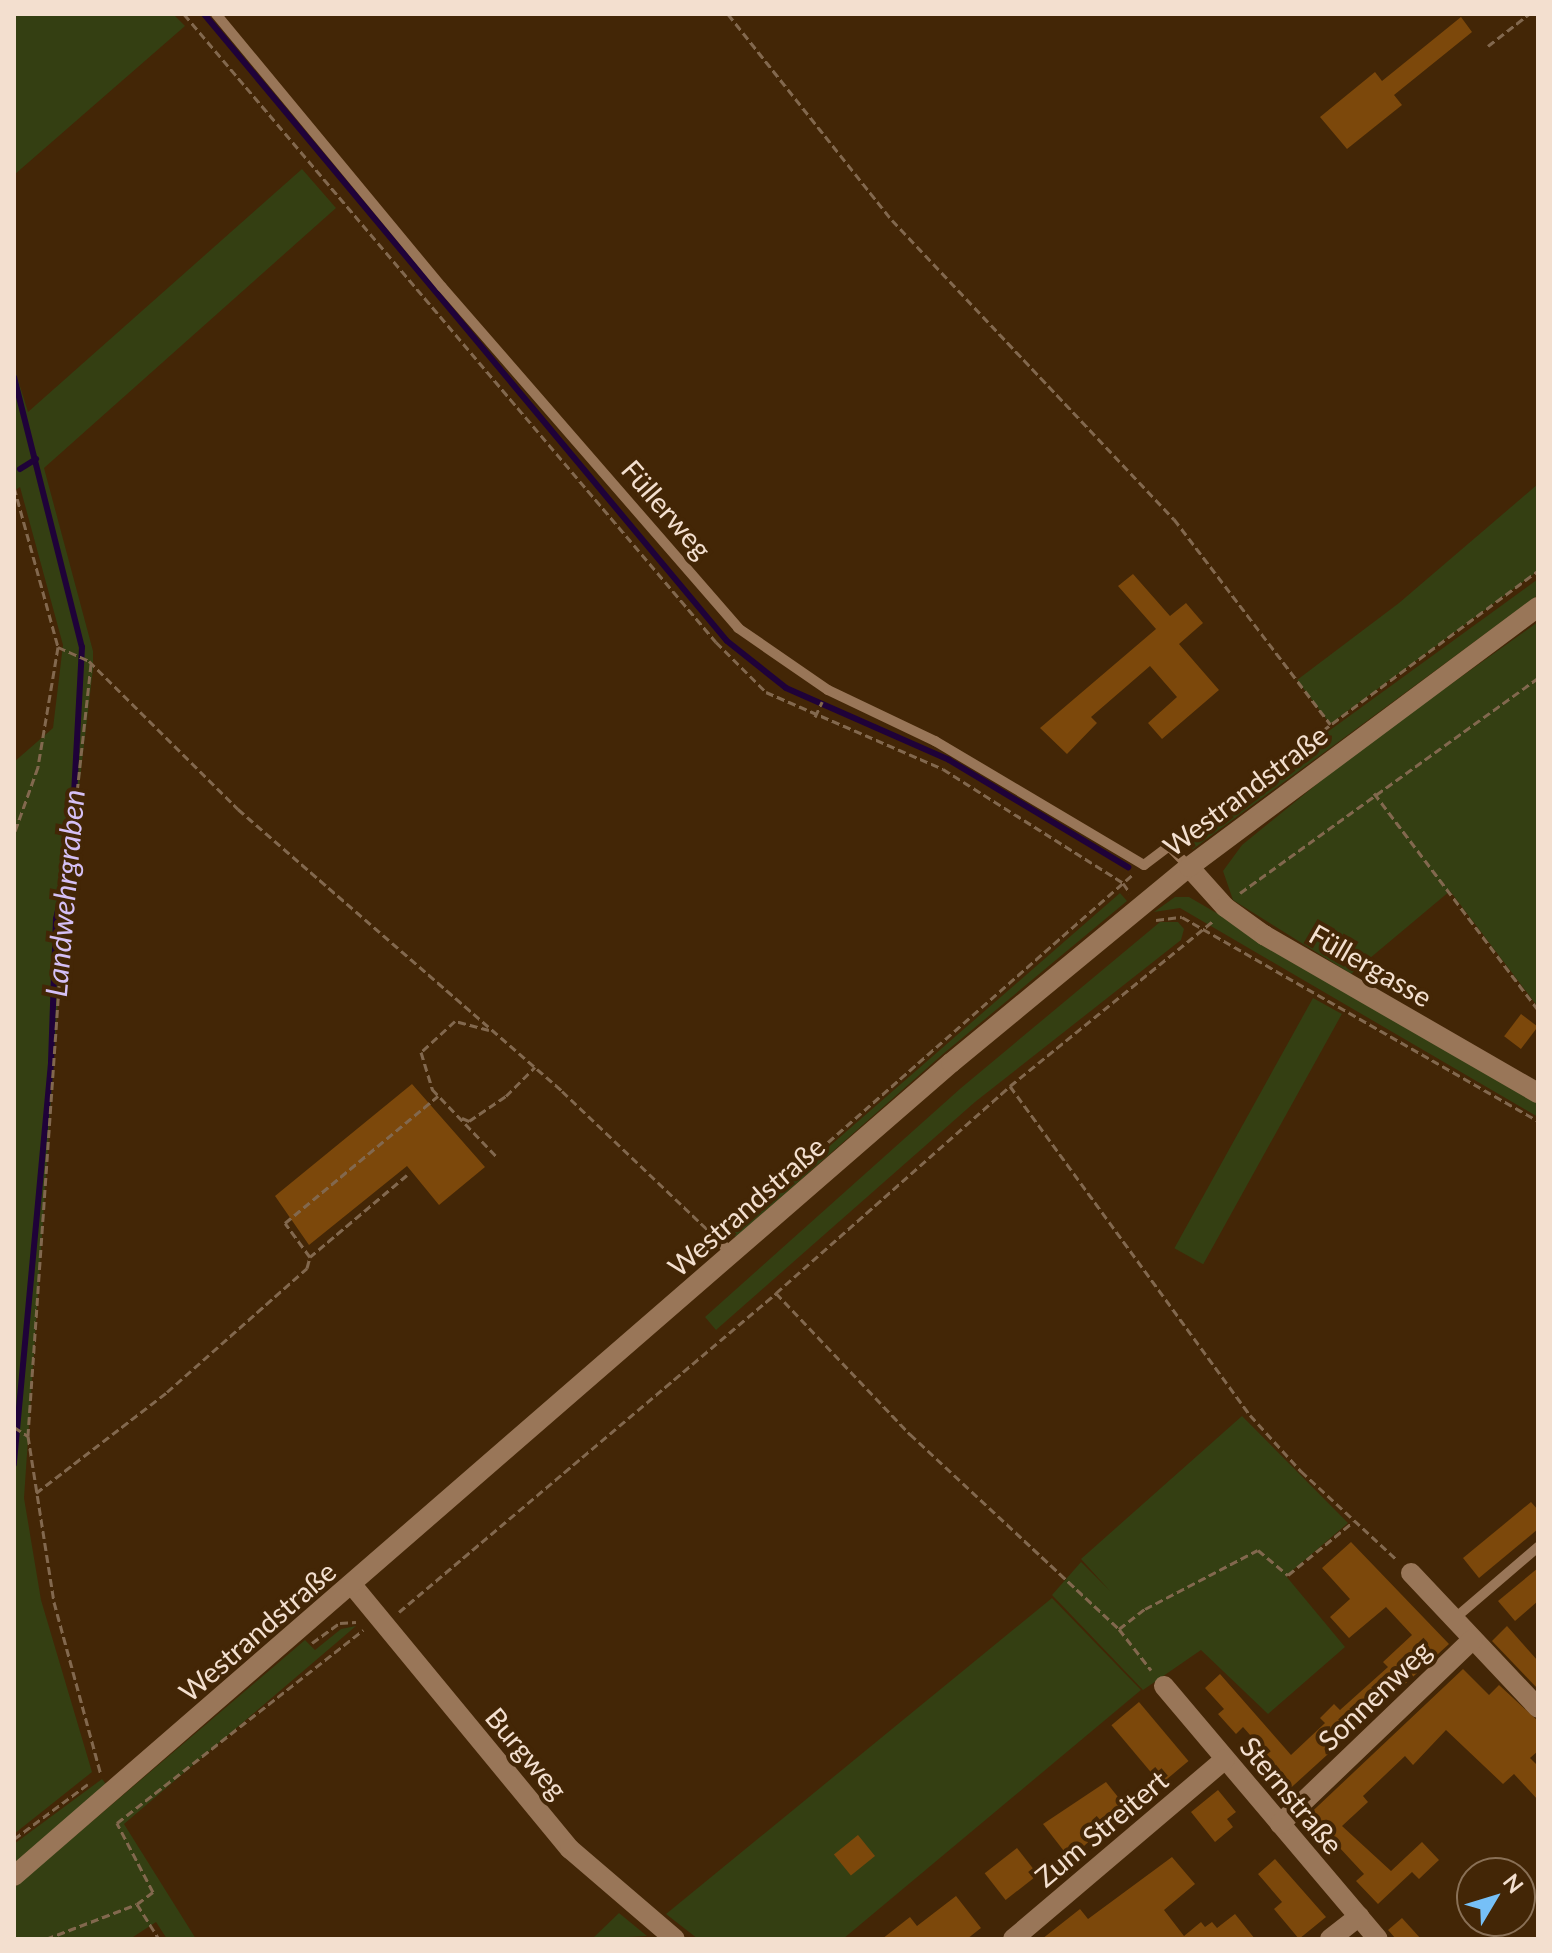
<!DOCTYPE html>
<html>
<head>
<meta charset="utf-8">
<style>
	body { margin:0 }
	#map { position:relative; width:1552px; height:1953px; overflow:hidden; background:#432606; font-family:Lato,sans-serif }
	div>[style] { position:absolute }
	.green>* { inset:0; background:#343f12; transform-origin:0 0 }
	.stream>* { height:6px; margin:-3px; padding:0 3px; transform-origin:3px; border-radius:3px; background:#1f0239 }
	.building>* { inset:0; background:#7c480b; transform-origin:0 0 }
	.path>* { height:3px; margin-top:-1.5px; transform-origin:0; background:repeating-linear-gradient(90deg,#82684e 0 8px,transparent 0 12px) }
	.lane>* { height:10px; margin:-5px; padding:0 5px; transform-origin:5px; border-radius:5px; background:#997658 }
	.street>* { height:20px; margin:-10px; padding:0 10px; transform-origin:10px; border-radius:10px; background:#997658 }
	.secondary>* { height:20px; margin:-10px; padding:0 10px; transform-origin:10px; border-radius:10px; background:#997658 }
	span { translate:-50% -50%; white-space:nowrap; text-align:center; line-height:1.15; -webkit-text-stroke:8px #432606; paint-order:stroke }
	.street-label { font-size:28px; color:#f3dfcf }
	.water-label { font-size:30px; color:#d5c0f6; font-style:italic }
	.frame { position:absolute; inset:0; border:16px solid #f3dfcf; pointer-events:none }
	.north { position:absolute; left:1456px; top:1857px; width:80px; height:80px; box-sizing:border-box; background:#432606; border:2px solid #897056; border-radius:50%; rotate:52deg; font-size:22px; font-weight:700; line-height:32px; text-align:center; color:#f3dfcf }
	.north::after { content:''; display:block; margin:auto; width:28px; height:36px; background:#76c0f7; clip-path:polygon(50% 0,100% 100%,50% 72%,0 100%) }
</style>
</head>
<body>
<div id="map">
	<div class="green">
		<i style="clip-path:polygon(14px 14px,173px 14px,185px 26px,14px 175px)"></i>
		<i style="clip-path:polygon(302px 169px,336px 208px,44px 468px,93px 651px,93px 669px,64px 913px,24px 1498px,41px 1600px,92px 1772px,14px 1834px,14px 762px,53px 728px,63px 645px,20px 487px,14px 491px,14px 367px,28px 412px)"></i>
		<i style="clip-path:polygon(1538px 484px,1538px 571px,1330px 724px,1297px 680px,1399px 603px)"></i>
		<i style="clip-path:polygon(1538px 579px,1538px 595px,1193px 849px,1184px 847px,1315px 741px)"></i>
		<i style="clip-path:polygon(1538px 622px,1538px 1007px,1450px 891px,1351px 974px,1233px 900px,1223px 871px,1242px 845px,1360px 749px)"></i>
		<i style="clip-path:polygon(1120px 893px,1127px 901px,943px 1054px,736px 1237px,731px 1232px)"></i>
		<i style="clip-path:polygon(1175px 897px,1189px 897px,1538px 1100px,1538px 1117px,1180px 908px,1154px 912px)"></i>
		<i style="clip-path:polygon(1160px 922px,1178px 922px,1184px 929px,1181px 940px,975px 1102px,716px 1330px,705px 1317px,961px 1088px)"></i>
		<i style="left:1313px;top:998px;width:33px;height:286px;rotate:29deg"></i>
		<i style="clip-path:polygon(1242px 1416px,1348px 1523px,1286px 1576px,1345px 1647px,1268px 1714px,1201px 1650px,1143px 1690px,1052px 1595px,1081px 1562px,1110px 1591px,1081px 1559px)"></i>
		<i style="clip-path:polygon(1052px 1598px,1141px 1690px,843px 1939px,698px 1939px,666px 1914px)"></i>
		<i style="clip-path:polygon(356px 1626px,124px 1824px,196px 1939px,167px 1939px,156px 1922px,130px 1939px,14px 1939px,14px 1888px,305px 1640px,315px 1650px,341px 1629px)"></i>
		<i style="clip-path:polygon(102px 1779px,106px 1784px,14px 1865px,14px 1844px)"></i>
		<i style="clip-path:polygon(619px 1913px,647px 1936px,592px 1939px)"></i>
	</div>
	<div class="stream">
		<i style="left:204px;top:14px;width:816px;rotate:50.17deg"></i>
		<i style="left:727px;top:641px;width:75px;rotate:38.5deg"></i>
		<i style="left:786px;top:688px;width:178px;rotate:23.8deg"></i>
		<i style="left:949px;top:760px;width:209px;rotate:30.9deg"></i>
		<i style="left:14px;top:377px;width:278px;rotate:75.9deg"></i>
		<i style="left:82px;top:647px;width:206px;rotate:93.1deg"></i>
		<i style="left:71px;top:853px;width:68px;rotate:102.8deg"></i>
		<i style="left:56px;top:919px;width:144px;rotate:92deg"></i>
		<i style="left:51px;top:1063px;width:403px;rotate:95.3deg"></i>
		<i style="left:20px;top:469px;width:19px;rotate:-32deg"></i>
	</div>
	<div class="building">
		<i style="clip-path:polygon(1461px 17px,1472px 32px,1394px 95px,1402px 105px,1347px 149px,1320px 117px,1375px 72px,1382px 81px)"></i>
		<i style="clip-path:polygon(1133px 574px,1170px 616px,1186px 603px,1203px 623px,1179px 644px,1219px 690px,1162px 739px,1148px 723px,1177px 697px,1150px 666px,1091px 717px,1097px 723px,1067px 754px,1040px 728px,1156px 629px,1118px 586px)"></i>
		<i style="left:1521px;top:1014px;width:21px;height:28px;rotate:37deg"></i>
		<i style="clip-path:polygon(412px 1084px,485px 1167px,439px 1205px,407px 1166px,309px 1245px,275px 1196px)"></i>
		<i style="clip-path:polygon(1531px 1502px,1538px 1510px,1538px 1529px,1479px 1578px,1463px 1558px)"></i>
		<i style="clip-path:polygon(1351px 1542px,1449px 1644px,1283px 1795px,1254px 1764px,1266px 1753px,1243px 1727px,1236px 1734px,1218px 1714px,1224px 1709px,1205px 1688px,1220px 1674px,1291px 1755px,1325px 1723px,1320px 1718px,1334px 1704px,1340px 1710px,1388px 1667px,1383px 1662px,1412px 1635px,1386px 1607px,1349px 1638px,1330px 1617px,1350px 1599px,1322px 1568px)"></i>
		<i style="clip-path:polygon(1538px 1568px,1538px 1601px,1515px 1621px,1498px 1601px)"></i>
		<i style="clip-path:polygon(1507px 1626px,1538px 1661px,1538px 1689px,1492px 1641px)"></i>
		<i style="clip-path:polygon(1463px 1669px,1489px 1695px,1499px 1685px,1538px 1721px,1538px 1751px,1530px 1758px,1538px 1766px,1538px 1800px,1514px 1774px,1503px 1784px,1446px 1730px,1413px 1765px,1405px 1756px,1363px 1796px,1368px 1802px,1342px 1826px,1391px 1871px,1422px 1842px,1439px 1860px,1419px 1879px,1412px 1872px,1378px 1904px,1356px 1881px,1364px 1874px,1338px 1846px,1330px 1853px,1300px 1823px)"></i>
		<i style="left:1139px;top:1702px;width:77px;height:36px;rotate:50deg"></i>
		<i style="clip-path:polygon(1106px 1782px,1126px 1807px,1070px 1859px,1043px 1824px)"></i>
		<i style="clip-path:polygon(1218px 1790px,1236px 1812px,1227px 1819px,1233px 1827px,1215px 1842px,1191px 1812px)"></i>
		<i style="left:858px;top:1835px;width:27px;height:31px;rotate:51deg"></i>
		<i style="left:1017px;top:1848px;width:34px;height:41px;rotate:52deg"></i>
		<i style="clip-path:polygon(1172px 1857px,1195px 1884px,1164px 1910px,1184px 1936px,1201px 1922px,1205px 1927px,1212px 1922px,1217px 1928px,1235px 1914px,1255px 1939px,1042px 1939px,1080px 1909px,1088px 1919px)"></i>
		<i style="clip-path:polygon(1275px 1859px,1326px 1917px,1299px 1939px,1274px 1909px,1282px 1902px,1258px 1874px)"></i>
		<i style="clip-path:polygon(956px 1896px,981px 1928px,967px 1939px,882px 1939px,910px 1917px,917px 1926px)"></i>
		<i style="clip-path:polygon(1402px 1918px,1421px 1939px,1396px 1939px,1388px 1930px)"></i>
	</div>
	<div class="path">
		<i style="left:184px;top:14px;width:823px;rotate:49.73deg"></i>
		<i style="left:716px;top:642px;width:71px;rotate:45deg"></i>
		<i style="left:766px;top:692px;width:193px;rotate:23.5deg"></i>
		<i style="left:943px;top:769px;width:213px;rotate:32.3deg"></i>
		<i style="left:1123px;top:883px;width:12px;rotate:55deg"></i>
		<i style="left:728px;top:14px;width:263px;rotate:51.5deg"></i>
		<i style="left:892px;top:220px;width:411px;rotate:46.7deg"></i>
		<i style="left:1174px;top:519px;width:258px;rotate:52.7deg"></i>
		<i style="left:1488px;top:46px;width:52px;rotate:-38deg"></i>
		<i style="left:14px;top:487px;width:166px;rotate:74.6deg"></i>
		<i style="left:58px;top:647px;width:122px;rotate:99.5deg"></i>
		<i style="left:38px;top:767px;width:71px;rotate:109.7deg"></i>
		<i style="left:58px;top:647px;width:34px;rotate:24deg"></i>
		<i style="left:89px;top:661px;width:210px;rotate:44.8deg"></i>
		<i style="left:238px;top:809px;width:430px;rotate:41deg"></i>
		<i style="left:562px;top:1091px;width:203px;rotate:43.6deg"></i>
		<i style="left:91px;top:664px;width:251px;rotate:96.2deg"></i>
		<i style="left:64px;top:914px;width:523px;rotate:93.95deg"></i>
		<i style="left:28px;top:1436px;width:168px;rotate:81.1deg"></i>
		<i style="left:54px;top:1602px;width:179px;rotate:74.8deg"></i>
		<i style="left:815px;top:717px;width:17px;rotate:-65deg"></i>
		<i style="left:1374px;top:793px;width:272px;rotate:52.9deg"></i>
		<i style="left:1178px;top:838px;width:448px;rotate:-36.6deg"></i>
		<i style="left:1240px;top:893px;width:367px;rotate:-35.8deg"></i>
		<i style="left:1156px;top:920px;width:26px;rotate:-7deg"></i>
		<i style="left:1182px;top:917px;width:410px;rotate:29.8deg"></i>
		<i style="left:489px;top:1030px;width:35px;rotate:-165deg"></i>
		<i style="left:455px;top:1021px;width:46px;rotate:137.6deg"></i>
		<i style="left:421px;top:1052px;width:39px;rotate:73deg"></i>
		<i style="left:432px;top:1089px;width:93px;rotate:46.3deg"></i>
		<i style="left:1010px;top:1086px;width:407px;rotate:53.9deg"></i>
		<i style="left:1250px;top:1415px;width:76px;rotate:47.7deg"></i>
		<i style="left:1301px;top:1471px;width:129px;rotate:42.8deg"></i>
		<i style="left:462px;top:1118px;width:8px;rotate:23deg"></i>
		<i style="left:469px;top:1121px;width:45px;rotate:-34deg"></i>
		<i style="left:506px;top:1096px;width:41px;rotate:-45deg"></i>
		<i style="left:810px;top:1158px;width:429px;rotate:-41.3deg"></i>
		<i style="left:407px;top:1175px;width:127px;rotate:139.8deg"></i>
		<i style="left:310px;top:1257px;width:42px;rotate:-126.3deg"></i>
		<i style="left:285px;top:1223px;width:199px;rotate:-39.7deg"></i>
		<i style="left:776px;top:1293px;width:195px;rotate:46.5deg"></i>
		<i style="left:910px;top:1434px;width:286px;rotate:43deg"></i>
		<i style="left:1119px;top:1629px;width:52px;rotate:52deg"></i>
		<i style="left:14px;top:1427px;width:17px;rotate:33deg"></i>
		<i style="left:36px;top:1493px;width:165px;rotate:-37.6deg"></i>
		<i style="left:167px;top:1392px;width:187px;rotate:-41.5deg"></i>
		<i style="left:307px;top:1268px;width:11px;rotate:-75deg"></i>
		<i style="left:399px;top:1612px;width:494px;rotate:-40.2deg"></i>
		<i style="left:776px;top:1293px;width:312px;rotate:-41.5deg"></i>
		<i style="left:1010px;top:1086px;width:262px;rotate:-39.1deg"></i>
		<i style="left:1119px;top:1629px;width:33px;rotate:-38deg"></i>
		<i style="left:1145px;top:1609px;width:127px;rotate:-27.6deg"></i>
		<i style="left:1258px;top:1550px;width:39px;rotate:40deg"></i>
		<i style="left:1288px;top:1575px;width:84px;rotate:-39.2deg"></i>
		<i style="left:312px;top:1643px;width:34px;rotate:-36deg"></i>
		<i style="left:340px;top:1623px;width:16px;rotate:-4deg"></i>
		<i style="left:14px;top:1839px;width:92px;rotate:-36.6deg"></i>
		<i style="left:137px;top:1904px;width:41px;rotate:57.8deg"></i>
		<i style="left:46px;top:1939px;width:97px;rotate:-21deg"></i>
		<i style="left:137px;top:1904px;width:20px;rotate:-37deg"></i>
		<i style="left:153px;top:1892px;width:78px;rotate:-117.6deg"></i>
		<i style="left:117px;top:1823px;width:313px;rotate:-38.1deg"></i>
	</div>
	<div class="lane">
		<i style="left:216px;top:14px;width:354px;rotate:50.4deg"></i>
		<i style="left:442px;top:287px;width:452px;rotate:49deg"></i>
		<i style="left:738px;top:628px;width:109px;rotate:34.6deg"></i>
		<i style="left:828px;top:690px;width:119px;rotate:25.5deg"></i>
		<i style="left:935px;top:741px;width:243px;rotate:30.7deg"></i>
		<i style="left:1144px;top:865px;width:31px;rotate:-37deg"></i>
		<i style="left:1169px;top:846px;width:29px;rotate:46deg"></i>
		<i style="left:719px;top:1241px;width:20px;rotate:45deg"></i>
		<i style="left:1454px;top:1619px;width:111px;rotate:-40.6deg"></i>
	</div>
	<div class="street">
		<i style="left:1189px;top:867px;width:54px;rotate:48deg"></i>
		<i style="left:1225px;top:907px;width:48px;rotate:35.7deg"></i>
		<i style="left:1264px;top:935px;width:316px;rotate:30deg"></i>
		<i style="left:1411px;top:1573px;width:185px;rotate:46.7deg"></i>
		<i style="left:353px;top:1586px;width:341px;rotate:50.5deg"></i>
		<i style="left:570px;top:1849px;width:138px;rotate:40.6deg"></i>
		<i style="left:1164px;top:1686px;width:331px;rotate:49.8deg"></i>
		<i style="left:1280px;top:1824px;width:267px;rotate:-43.8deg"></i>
		<i style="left:1013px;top:1939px;width:278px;rotate:-40.3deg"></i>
		<i style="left:1330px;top:1939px;width:37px;rotate:-38deg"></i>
	</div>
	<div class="secondary">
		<i style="left:14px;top:1876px;width:1241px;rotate:-40.95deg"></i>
		<i style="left:951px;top:1063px;width:308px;rotate:-39.5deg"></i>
		<i style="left:1189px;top:867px;width:435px;rotate:-36.7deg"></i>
	</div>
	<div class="street-label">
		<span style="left:667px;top:509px;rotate:49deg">Füllerweg</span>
		<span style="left:1245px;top:790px;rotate:-37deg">Westrandstraße</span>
		<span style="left:1371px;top:965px;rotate:30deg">Füllergasse</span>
		<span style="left:746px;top:1206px;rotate:-41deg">Westrandstraße</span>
		<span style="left:257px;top:1631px;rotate:-41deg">Westrandstraße</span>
		<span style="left:1374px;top:1695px;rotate:-44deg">Sonnenweg</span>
		<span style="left:527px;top:1753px;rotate:50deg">Burgweg</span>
		<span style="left:1292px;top:1795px;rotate:50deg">Sternstraße</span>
		<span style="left:1101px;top:1828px;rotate:-40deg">Zum Streitert</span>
	</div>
	<div class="water-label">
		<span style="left:64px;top:893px;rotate:-85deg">Landwehrgraben</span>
	</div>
	<div class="frame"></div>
	<div class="north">N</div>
</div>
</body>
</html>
